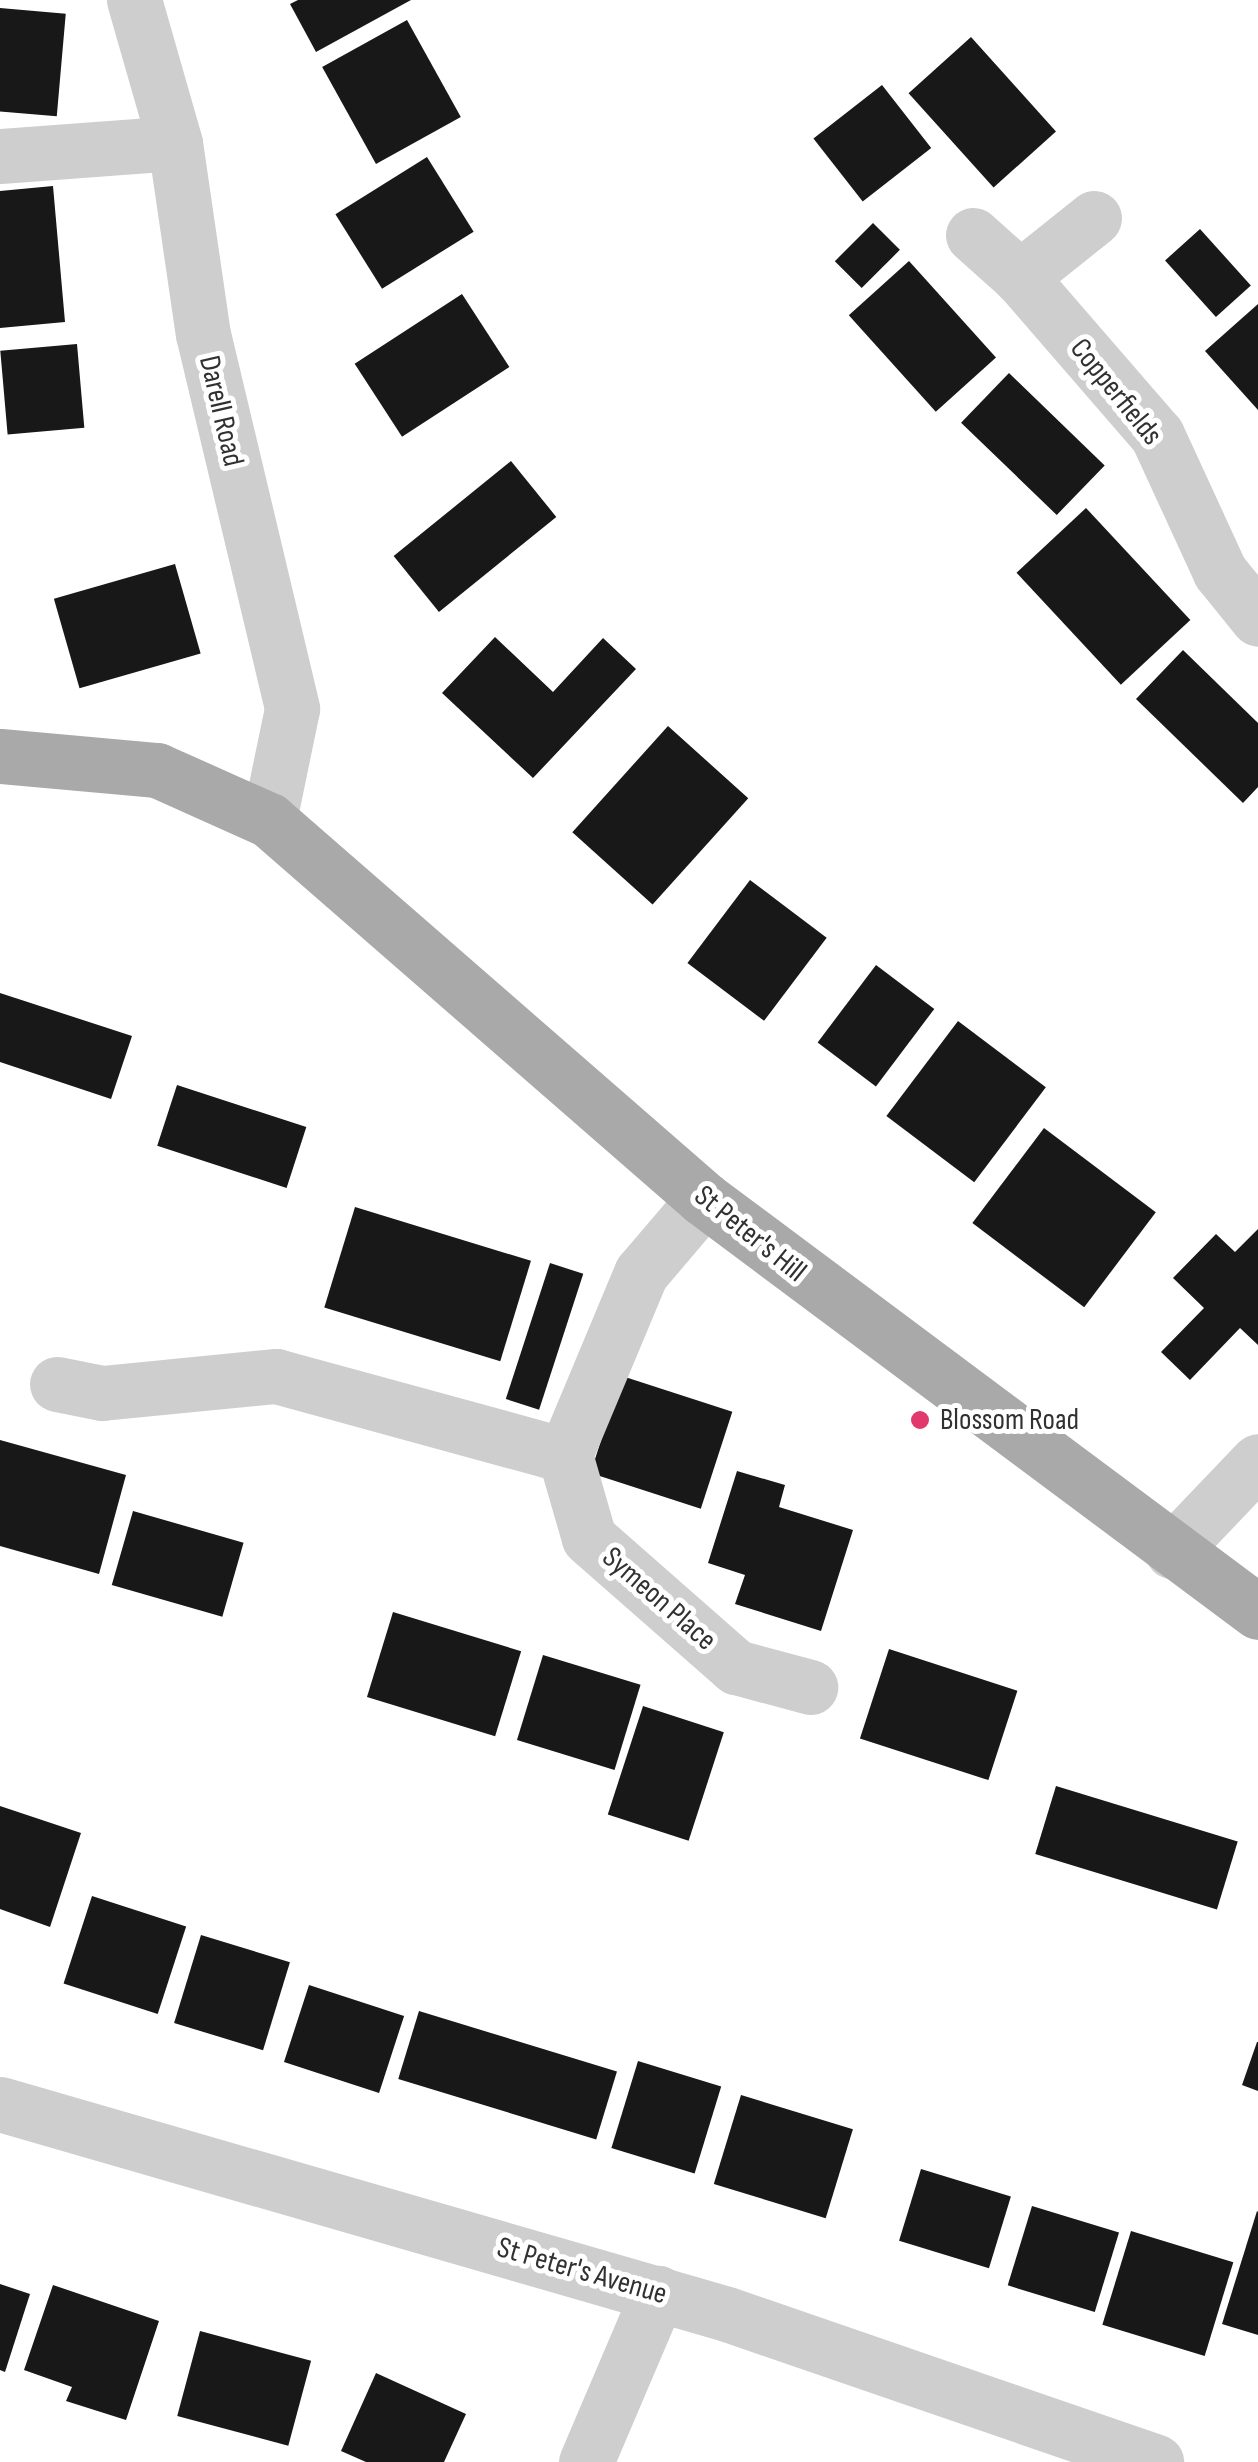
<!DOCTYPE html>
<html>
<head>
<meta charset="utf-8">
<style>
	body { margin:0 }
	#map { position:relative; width:1258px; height:2462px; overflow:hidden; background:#fff; font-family:"Sofia Sans Condensed",sans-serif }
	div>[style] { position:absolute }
	.building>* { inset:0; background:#181818; transform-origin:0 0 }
	.minor>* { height:55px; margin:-27.5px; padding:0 27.5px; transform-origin:27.5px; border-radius:27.5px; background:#cecece }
	.major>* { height:55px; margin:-27.5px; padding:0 27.5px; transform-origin:27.5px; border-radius:27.5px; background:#a9a9a9 }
	.dots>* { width:28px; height:28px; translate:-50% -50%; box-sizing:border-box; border:5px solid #fff; border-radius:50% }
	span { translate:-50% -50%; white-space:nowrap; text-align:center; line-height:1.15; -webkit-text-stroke:10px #fff; paint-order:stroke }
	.street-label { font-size:30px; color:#313131 }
	.poi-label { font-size:30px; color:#313131 }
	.left { translate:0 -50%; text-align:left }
</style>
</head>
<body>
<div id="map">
	<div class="building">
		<i style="clip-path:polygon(298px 0,411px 0,316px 52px,290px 4px)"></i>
		<i style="left:0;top:8px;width:66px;height:103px;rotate:5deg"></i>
		<i style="left:407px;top:20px;width:111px;height:97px;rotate:61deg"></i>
		<i style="left:971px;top:37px;width:127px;height:84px;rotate:48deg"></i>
		<i style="left:882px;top:85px;width:80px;height:87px;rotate:52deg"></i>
		<i style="left:427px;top:157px;width:88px;height:108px;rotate:58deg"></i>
		<i style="clip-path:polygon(53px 186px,65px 322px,0 328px,0 191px)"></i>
		<i style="left:873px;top:223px;width:38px;height:54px;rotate:45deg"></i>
		<i style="left:1200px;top:229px;width:76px;height:47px;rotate:48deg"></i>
		<i style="left:909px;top:261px;width:130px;height:81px;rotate:48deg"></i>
		<i style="left:462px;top:294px;width:87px;height:128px;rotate:57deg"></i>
		<i style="clip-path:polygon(1258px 304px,1258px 410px,1205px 351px)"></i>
		<i style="left:77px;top:344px;width:84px;height:77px;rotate:85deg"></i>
		<i style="left:1009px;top:373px;width:133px;height:69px;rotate:44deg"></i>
		<i style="left:511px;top:461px;width:72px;height:151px;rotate:51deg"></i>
		<i style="left:1086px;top:508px;width:153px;height:95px;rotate:47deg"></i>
		<i style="left:175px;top:564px;width:93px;height:126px;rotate:74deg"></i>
		<i style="clip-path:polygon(495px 637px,553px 692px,603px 638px,636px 669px,533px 778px,442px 693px)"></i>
		<i style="clip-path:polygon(1183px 650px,1258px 723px,1258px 787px,1243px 803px,1136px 699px)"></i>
		<i style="left:668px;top:726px;width:108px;height:143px;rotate:42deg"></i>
		<i style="left:750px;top:880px;width:96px;height:104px;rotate:37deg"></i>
		<i style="left:876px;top:965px;width:73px;height:97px;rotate:37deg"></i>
		<i style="clip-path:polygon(0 993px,132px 1036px,111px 1099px,0 1062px)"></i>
		<i style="left:958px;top:1021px;width:110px;height:119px;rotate:37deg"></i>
		<i style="left:177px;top:1085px;width:136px;height:64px;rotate:18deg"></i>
		<i style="left:1044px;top:1128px;width:140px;height:119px;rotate:37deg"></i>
		<i style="left:355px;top:1207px;width:184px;height:105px;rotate:17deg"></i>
		<i style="clip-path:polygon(1258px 1229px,1258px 1345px,1240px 1328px,1190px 1380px,1161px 1352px,1204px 1308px,1173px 1278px,1216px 1234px,1235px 1252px)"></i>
		<i style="left:550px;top:1263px;width:35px;height:143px;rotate:18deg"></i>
		<i style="left:622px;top:1376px;width:116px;height:102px;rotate:18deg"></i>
		<i style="clip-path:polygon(0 1440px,126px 1475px,99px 1574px,0 1546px)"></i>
		<i style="clip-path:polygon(737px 1471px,785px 1485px,779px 1507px,853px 1530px,821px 1631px,735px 1604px,745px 1575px,708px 1563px)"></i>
		<i style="left:133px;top:1511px;width:115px;height:77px;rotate:16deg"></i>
		<i style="left:393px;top:1612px;width:134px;height:89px;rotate:17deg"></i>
		<i style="left:889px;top:1649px;width:135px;height:94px;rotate:18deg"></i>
		<i style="left:543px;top:1655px;width:102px;height:89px;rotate:17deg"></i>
		<i style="left:643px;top:1706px;width:85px;height:114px;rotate:18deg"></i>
		<i style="left:1056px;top:1786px;width:190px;height:71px;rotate:17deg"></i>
		<i style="clip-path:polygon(0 1806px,81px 1833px,50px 1927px,0 1909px)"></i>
		<i style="left:92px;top:1896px;width:99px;height:92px;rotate:18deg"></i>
		<i style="left:201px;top:1935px;width:93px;height:92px;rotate:17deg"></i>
		<i style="left:309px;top:1985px;width:100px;height:81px;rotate:18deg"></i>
		<i style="left:419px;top:2011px;width:207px;height:71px;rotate:17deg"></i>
		<i style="clip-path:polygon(1257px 2042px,1258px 2042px,1258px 2091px,1242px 2085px)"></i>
		<i style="left:638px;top:2061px;width:87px;height:91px;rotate:17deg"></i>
		<i style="left:741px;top:2095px;width:117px;height:93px;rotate:17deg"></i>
		<i style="left:921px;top:2169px;width:94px;height:75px;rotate:17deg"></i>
		<i style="left:1032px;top:2206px;width:91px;height:83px;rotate:17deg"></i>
		<i style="clip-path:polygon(1257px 2211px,1258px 2212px,1258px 2335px,1222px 2324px)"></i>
		<i style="left:1131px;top:2231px;width:107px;height:98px;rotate:17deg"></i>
		<i style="clip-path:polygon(0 2284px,30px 2294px,5px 2372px,0 2370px)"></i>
		<i style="clip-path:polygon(53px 2285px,159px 2321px,126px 2420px,66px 2401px,72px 2387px,24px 2370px)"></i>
		<i style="left:200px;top:2331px;width:115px;height:88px;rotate:15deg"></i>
		<i style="clip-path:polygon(376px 2373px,466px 2414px,444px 2462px,366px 2462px,341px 2451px)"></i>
	</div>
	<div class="minor">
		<i style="left:134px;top:0;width:149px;rotate:74deg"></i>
		<i style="left:175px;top:143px;width:193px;rotate:81.7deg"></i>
		<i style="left:203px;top:334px;width:385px;rotate:76.6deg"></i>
		<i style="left:292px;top:709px;width:113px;rotate:101.7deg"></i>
		<i style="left:0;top:156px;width:175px;rotate:-4.2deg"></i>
		<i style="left:1094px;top:218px;width:95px;rotate:141.4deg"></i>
		<i style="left:1020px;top:277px;width:209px;rotate:49.1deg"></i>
		<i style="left:1157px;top:435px;width:151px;rotate:65.3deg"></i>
		<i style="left:1220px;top:572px;width:60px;rotate:51deg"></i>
		<i style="left:973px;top:235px;width:63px;rotate:41.8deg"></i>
		<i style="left:704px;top:1199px;width:97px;rotate:130.4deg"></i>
		<i style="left:641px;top:1273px;width:197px;rotate:112.7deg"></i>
		<i style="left:565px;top:1455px;width:86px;rotate:73.9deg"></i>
		<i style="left:589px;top:1538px;width:196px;rotate:41.3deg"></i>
		<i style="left:736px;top:1667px;width:77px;rotate:15.1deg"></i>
		<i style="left:57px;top:1384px;width:46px;rotate:11.3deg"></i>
		<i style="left:102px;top:1393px;width:175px;rotate:-5.6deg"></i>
		<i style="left:276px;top:1376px;width:300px;rotate:15.3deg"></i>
		<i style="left:1172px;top:1551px;width:124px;rotate:-46.3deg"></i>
		<i style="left:0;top:2104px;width:757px;rotate:16.11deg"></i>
		<i style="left:727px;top:2314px;width:454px;rotate:19deg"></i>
		<i style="left:586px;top:2462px;width:184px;rotate:-66.9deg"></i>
	</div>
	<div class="major">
		<i style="left:0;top:756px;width:158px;rotate:5.1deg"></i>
		<i style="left:157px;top:770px;width:123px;rotate:24.1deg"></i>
		<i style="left:269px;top:820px;width:577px;rotate:41.06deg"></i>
		<i style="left:704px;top:1199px;width:691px;rotate:36.7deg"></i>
	</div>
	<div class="dots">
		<i style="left:920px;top:1420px;background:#e1396d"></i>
	</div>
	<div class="street-label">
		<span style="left:1116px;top:392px;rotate:51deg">Copperfields</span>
		<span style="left:221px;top:411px;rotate:77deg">Darell Road</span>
		<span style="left:750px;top:1234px;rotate:39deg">St Peter's Hill</span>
		<span style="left:659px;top:1599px;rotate:41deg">Symeon Place</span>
		<span style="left:582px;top:2271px;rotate:16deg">St Peter's Avenue</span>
	</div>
	<div class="poi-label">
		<span class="left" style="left:940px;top:1420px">Blossom Road</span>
	</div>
</div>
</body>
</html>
